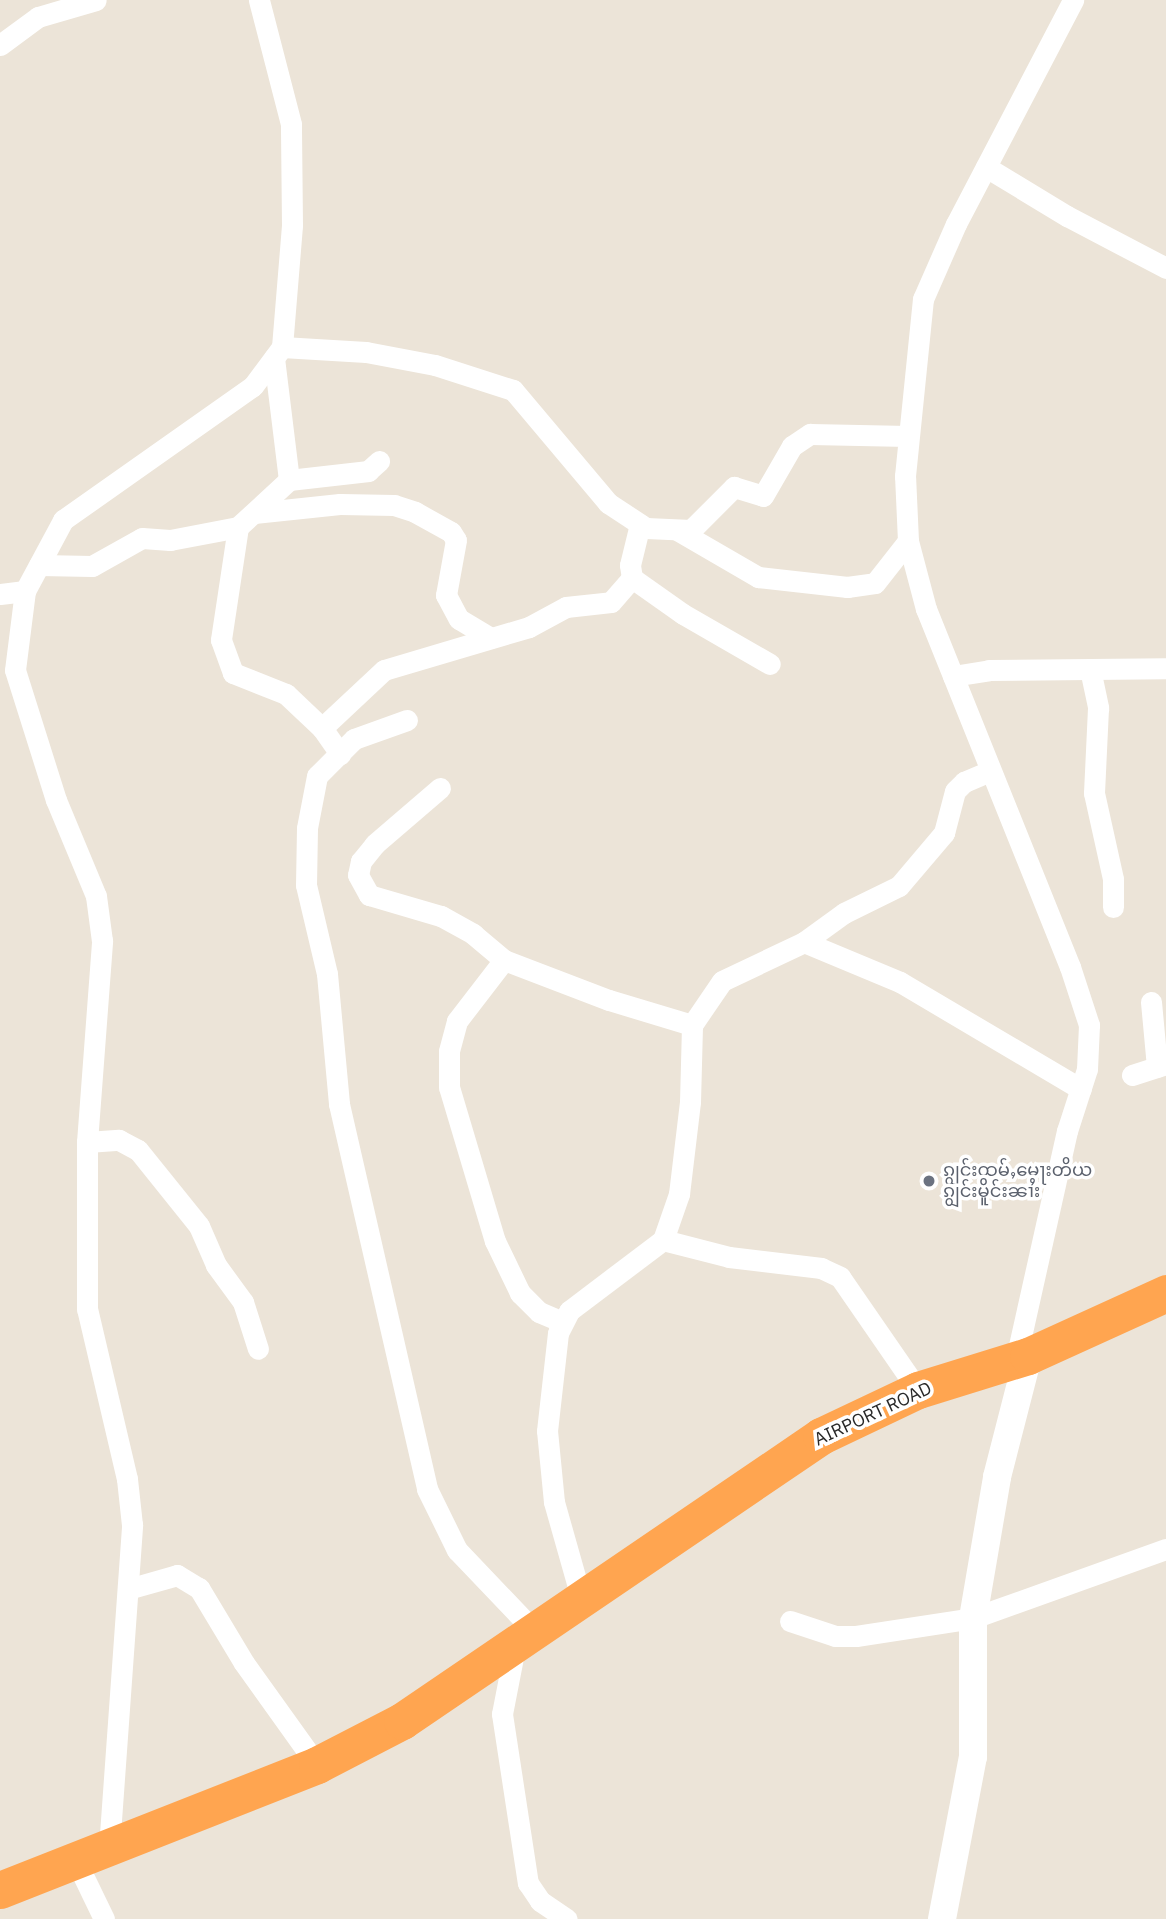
<!DOCTYPE html>
<html>
<head>
<meta charset="utf-8">
<style>
	body { margin:0 }
	#map { position:relative; width:1166px; height:1919px; overflow:hidden; background:#ece4d8; font-family:"IBM Plex Sans","Noto Sans Myanmar",sans-serif }
	div>[style] { position:absolute }
	.street>* { height:21px; margin:-10.5px; padding:0 10.5px; transform-origin:10.5px; border-radius:10.5px; background:#fff }
	.secondary>* { height:28px; margin:-14px; padding:0 14px; transform-origin:14px; border-radius:14px; background:#fff }
	.highway>* { height:37px; margin:-18.5px; padding:0 18.5px; transform-origin:18.5px; border-radius:18.5px; background:#ffa550 }
	.dots>* { width:19px; height:19px; translate:-50% -50%; box-sizing:border-box; border:4px solid #fff; border-radius:50% }
	span { translate:-50% -50%; white-space:nowrap; text-align:center; line-height:1.15; -webkit-text-stroke:7px #fff; paint-order:stroke }
	.worship-label { font-size:18px; color:#5b616d }
	.left { translate:0 -50%; text-align:left }
	.street-label { font-size:18px; color:#282828 }
</style>
</head>
<body>
<div id="map">
	<div class="street">
		<i style="left:0;top:45px;width:47px;rotate:-36.4deg"></i>
		<i style="left:38px;top:17px;width:60px;rotate:-16.3deg"></i>
		<i style="left:986px;top:167px;width:95px;rotate:31.2deg"></i>
		<i style="left:1067px;top:216px;width:112px;rotate:27.7deg"></i>
		<i style="left:282px;top:347px;width:84px;rotate:3.4deg"></i>
		<i style="left:366px;top:352px;width:70px;rotate:10.7deg"></i>
		<i style="left:435px;top:365px;width:82px;rotate:17.8deg"></i>
		<i style="left:513px;top:390px;width:148px;rotate:49.9deg"></i>
		<i style="left:608px;top:503px;width:45px;rotate:33.3deg"></i>
		<i style="left:646px;top:528px;width:45px;rotate:2.5deg"></i>
		<i style="left:691px;top:530px;width:61px;rotate:-45deg"></i>
		<i style="left:734px;top:487px;width:30px;rotate:17deg"></i>
		<i style="left:763px;top:496px;width:58px;rotate:-59.9deg"></i>
		<i style="left:792px;top:446px;width:22px;rotate:-34deg"></i>
		<i style="left:810px;top:434px;width:98px;rotate:1.2deg"></i>
		<i style="left:274px;top:358px;width:123px;rotate:83deg"></i>
		<i style="left:289px;top:480px;width:69px;rotate:137.3deg"></i>
		<i style="left:238px;top:527px;width:114px;rotate:98.6deg"></i>
		<i style="left:221px;top:640px;width:35px;rotate:70deg"></i>
		<i style="left:233px;top:673px;width:57px;rotate:21.6deg"></i>
		<i style="left:286px;top:694px;width:50px;rotate:43.4deg"></i>
		<i style="left:322px;top:728px;width:32px;rotate:55deg"></i>
		<i style="left:289px;top:480px;width:80px;rotate:-6.5deg"></i>
		<i style="left:368px;top:471px;width:15px;rotate:-42deg"></i>
		<i style="left:254px;top:513px;width:86px;rotate:-6deg"></i>
		<i style="left:340px;top:504px;width:54px;rotate:1.1deg"></i>
		<i style="left:394px;top:505px;width:22px;rotate:18deg"></i>
		<i style="left:415px;top:512px;width:41px;rotate:29.1deg"></i>
		<i style="left:451px;top:532px;width:9px;rotate:58deg"></i>
		<i style="left:456px;top:540px;width:56px;rotate:100.3deg"></i>
		<i style="left:446px;top:595px;width:27px;rotate:62deg"></i>
		<i style="left:459px;top:619px;width:37px;rotate:31deg"></i>
		<i style="left:677px;top:530px;width:94px;rotate:30.1deg"></i>
		<i style="left:758px;top:577px;width:90px;rotate:6.4deg"></i>
		<i style="left:847px;top:587px;width:28px;rotate:-8deg"></i>
		<i style="left:875px;top:583px;width:53px;rotate:-51.8deg"></i>
		<i style="left:39px;top:565px;width:53px;rotate:1.1deg"></i>
		<i style="left:92px;top:566px;width:57px;rotate:-29.2deg"></i>
		<i style="left:142px;top:538px;width:28px;rotate:4deg"></i>
		<i style="left:170px;top:540px;width:69px;rotate:-10.8deg"></i>
		<i style="left:632px;top:578px;width:62px;rotate:35.2deg"></i>
		<i style="left:683px;top:614px;width:100px;rotate:29.9deg"></i>
		<i style="left:0;top:594px;width:25px;rotate:-7deg"></i>
		<i style="left:1090px;top:669px;width:40px;rotate:78deg"></i>
		<i style="left:1098px;top:708px;width:85px;rotate:92.7deg"></i>
		<i style="left:1094px;top:793px;width:88px;rotate:77.5deg"></i>
		<i style="left:1113px;top:879px;width:28px;rotate:90deg"></i>
		<i style="left:953px;top:676px;width:36px;rotate:-9deg"></i>
		<i style="left:989px;top:670px;width:177px;rotate:-0.6deg"></i>
		<i style="left:407px;top:720px;width:56px;rotate:160.3deg"></i>
		<i style="left:354px;top:739px;width:52px;rotate:135deg"></i>
		<i style="left:317px;top:776px;width:53px;rotate:100.9deg"></i>
		<i style="left:307px;top:828px;width:57px;rotate:91deg"></i>
		<i style="left:306px;top:885px;width:91px;rotate:76.7deg"></i>
		<i style="left:327px;top:974px;width:131px;rotate:84.7deg"></i>
		<i style="left:339px;top:1104px;width:395px;rotate:77.1deg"></i>
		<i style="left:427px;top:1489px;width:68px;rotate:63.8deg"></i>
		<i style="left:457px;top:1550px;width:115px;rotate:46.4deg"></i>
		<i style="left:322px;top:728px;width:85px;rotate:-43.1deg"></i>
		<i style="left:384px;top:670px;width:151px;rotate:-16.5deg"></i>
		<i style="left:529px;top:627px;width:42px;rotate:-28.4deg"></i>
		<i style="left:566px;top:607px;width:45px;rotate:-6.3deg"></i>
		<i style="left:611px;top:602px;width:32px;rotate:-49deg"></i>
		<i style="left:632px;top:578px;width:13px;rotate:-99deg"></i>
		<i style="left:630px;top:565px;width:42px;rotate:-76.3deg"></i>
		<i style="left:440px;top:788px;width:86px;rotate:139.3deg"></i>
		<i style="left:375px;top:844px;width:22px;rotate:129deg"></i>
		<i style="left:361px;top:861px;width:14px;rotate:102deg"></i>
		<i style="left:358px;top:875px;width:23px;rotate:61deg"></i>
		<i style="left:369px;top:895px;width:75px;rotate:16.3deg"></i>
		<i style="left:441px;top:916px;width:37px;rotate:29deg"></i>
		<i style="left:473px;top:934px;width:40px;rotate:40deg"></i>
		<i style="left:504px;top:960px;width:112px;rotate:20.9deg"></i>
		<i style="left:609px;top:1000px;width:87px;rotate:16.8deg"></i>
		<i style="left:804px;top:942px;width:49px;rotate:-35.9deg"></i>
		<i style="left:844px;top:913px;width:61px;rotate:-26.1deg"></i>
		<i style="left:899px;top:886px;width:70px;rotate:-49.7deg"></i>
		<i style="left:944px;top:833px;width:43px;rotate:-75.3deg"></i>
		<i style="left:955px;top:791px;width:13px;rotate:-45deg"></i>
		<i style="left:964px;top:782px;width:28px;rotate:-23deg"></i>
		<i style="left:504px;top:960px;width:77px;rotate:127.6deg"></i>
		<i style="left:457px;top:1021px;width:31px;rotate:105deg"></i>
		<i style="left:449px;top:1051px;width:36px;rotate:90deg"></i>
		<i style="left:449px;top:1087px;width:161px;rotate:73.4deg"></i>
		<i style="left:495px;top:1241px;width:58px;rotate:64.3deg"></i>
		<i style="left:520px;top:1293px;width:27px;rotate:45deg"></i>
		<i style="left:539px;top:1312px;width:26px;rotate:23deg"></i>
		<i style="left:1151px;top:1002px;width:65px;rotate:84.7deg"></i>
		<i style="left:1132px;top:1075px;width:36px;rotate:-18deg"></i>
		<i style="left:87px;top:1142px;width:32px;rotate:-4deg"></i>
		<i style="left:119px;top:1140px;width:21px;rotate:28deg"></i>
		<i style="left:138px;top:1150px;width:97px;rotate:51.2deg"></i>
		<i style="left:199px;top:1226px;width:43px;rotate:66.4deg"></i>
		<i style="left:216px;top:1265px;width:46px;rotate:53.9deg"></i>
		<i style="left:243px;top:1302px;width:49px;rotate:72.3deg"></i>
		<i style="left:663px;top:1240px;width:68px;rotate:14.4deg"></i>
		<i style="left:729px;top:1257px;width:93px;rotate:6.8deg"></i>
		<i style="left:821px;top:1268px;width:21px;rotate:25deg"></i>
		<i style="left:840px;top:1277px;width:137px;rotate:55.4deg"></i>
		<i style="left:1016px;top:1359px;width:234px;rotate:-77.4deg"></i>
		<i style="left:1067px;top:1131px;width:65px;rotate:-72.1deg"></i>
		<i style="left:1087px;top:1069px;width:44px;rotate:-87.4deg"></i>
		<i style="left:1089px;top:1025px;width:61px;rotate:-108.1deg"></i>
		<i style="left:1070px;top:967px;width:386px;rotate:-111.9deg"></i>
		<i style="left:926px;top:609px;width:70px;rotate:-104.8deg"></i>
		<i style="left:908px;top:541px;width:65px;rotate:-92.6deg"></i>
		<i style="left:905px;top:476px;width:178px;rotate:-84.2deg"></i>
		<i style="left:923px;top:299px;width:82px;rotate:-66.3deg"></i>
		<i style="left:956px;top:224px;width:253px;rotate:-62.4deg"></i>
		<i style="left:128px;top:1589px;width:51px;rotate:-15.9deg"></i>
		<i style="left:177px;top:1575px;width:26px;rotate:31deg"></i>
		<i style="left:199px;top:1588px;width:87px;rotate:59deg"></i>
		<i style="left:244px;top:1663px;width:125px;rotate:54.4deg"></i>
		<i style="left:582px;top:1601px;width:103px;rotate:-105.8deg"></i>
		<i style="left:554px;top:1502px;width:71px;rotate:-95.6deg"></i>
		<i style="left:547px;top:1431px;width:99px;rotate:-83.6deg"></i>
		<i style="left:558px;top:1333px;width:25px;rotate:-63deg"></i>
		<i style="left:569px;top:1311px;width:118px;rotate:-37.1deg"></i>
		<i style="left:663px;top:1240px;width:49px;rotate:-70.8deg"></i>
		<i style="left:679px;top:1194px;width:93px;rotate:-83.2deg"></i>
		<i style="left:690px;top:1102px;width:77px;rotate:-88.5deg"></i>
		<i style="left:692px;top:1025px;width:53px;rotate:-55.7deg"></i>
		<i style="left:722px;top:981px;width:91px;rotate:-25.4deg"></i>
		<i style="left:804px;top:942px;width:104px;rotate:22.6deg"></i>
		<i style="left:900px;top:982px;width:210px;rotate:30.6deg"></i>
		<i style="left:790px;top:1621px;width:47px;rotate:18.4deg"></i>
		<i style="left:835px;top:1636px;width:21px"></i>
		<i style="left:856px;top:1636px;width:118px;rotate:-8.7deg"></i>
		<i style="left:973px;top:1618px;width:205px;rotate:-19.7deg"></i>
		<i style="left:515px;top:1647px;width:68px;rotate:101deg"></i>
		<i style="left:502px;top:1714px;width:171px;rotate:81.3deg"></i>
		<i style="left:528px;top:1883px;width:22px;rotate:56deg"></i>
		<i style="left:540px;top:1901px;width:32px;rotate:34deg"></i>
		<i style="left:109px;top:1848px;width:324px;rotate:-85.9deg"></i>
		<i style="left:132px;top:1525px;width:46px;rotate:-96.2deg"></i>
		<i style="left:127px;top:1479px;width:175px;rotate:-103.2deg"></i>
		<i style="left:87px;top:1309px;width:167px;rotate:-90deg"></i>
		<i style="left:87px;top:1142px;width:202px;rotate:-85.7deg"></i>
		<i style="left:102px;top:941px;width:45px;rotate:-97.6deg"></i>
		<i style="left:96px;top:896px;width:104px;rotate:-112.6deg"></i>
		<i style="left:56px;top:800px;width:136px;rotate:-107.5deg"></i>
		<i style="left:15px;top:670px;width:80px;rotate:-82.8deg"></i>
		<i style="left:25px;top:591px;width:81px;rotate:-61.8deg"></i>
		<i style="left:63px;top:520px;width:232px;rotate:-35.2deg"></i>
		<i style="left:253px;top:386px;width:49px;rotate:-53.4deg"></i>
		<i style="left:282px;top:347px;width:122px;rotate:-85.3deg"></i>
		<i style="left:292px;top:225px;width:101px;rotate:-90.6deg"></i>
		<i style="left:291px;top:124px;width:128px;rotate:-104.5deg"></i>
		<i style="left:76px;top:1861px;width:64px;rotate:64.2deg"></i>
	</div>
	<div class="secondary">
		<i style="left:942px;top:1919px;width:165px;rotate:-79.2deg"></i>
		<i style="left:973px;top:1757px;width:139px;rotate:-90deg"></i>
		<i style="left:973px;top:1618px;width:143px;rotate:-80.3deg"></i>
		<i style="left:997px;top:1477px;width:125px;rotate:-75.6deg"></i>
	</div>
	<div class="highway">
		<i style="left:0;top:1890px;width:341px;rotate:-21.5deg"></i>
		<i style="left:317px;top:1765px;width:96px;rotate:-27.4deg"></i>
		<i style="left:402px;top:1721px;width:507px;rotate:-34.22deg"></i>
		<i style="left:821px;top:1436px;width:107px;rotate:-25.4deg"></i>
		<i style="left:918px;top:1390px;width:115px;rotate:-17.2deg"></i>
		<i style="left:1028px;top:1356px;width:152px;rotate:-24.5deg"></i>
	</div>
	<div class="dots">
		<i style="left:929px;top:1181px;background:#6b7280"></i>
	</div>
	<div class="worship-label">
		<span class="left" style="left:943px;top:1181px">ၵျွင်းထမ်ႇမေႃးတိယ<br>ၵျွင်းမိူင်းၼၢႆး</span>
	</div>
	<div class="street-label">
		<span style="left:873px;top:1414px;rotate:-25deg">AIRPORT ROAD</span>
	</div>
</div>
</body>
</html>
